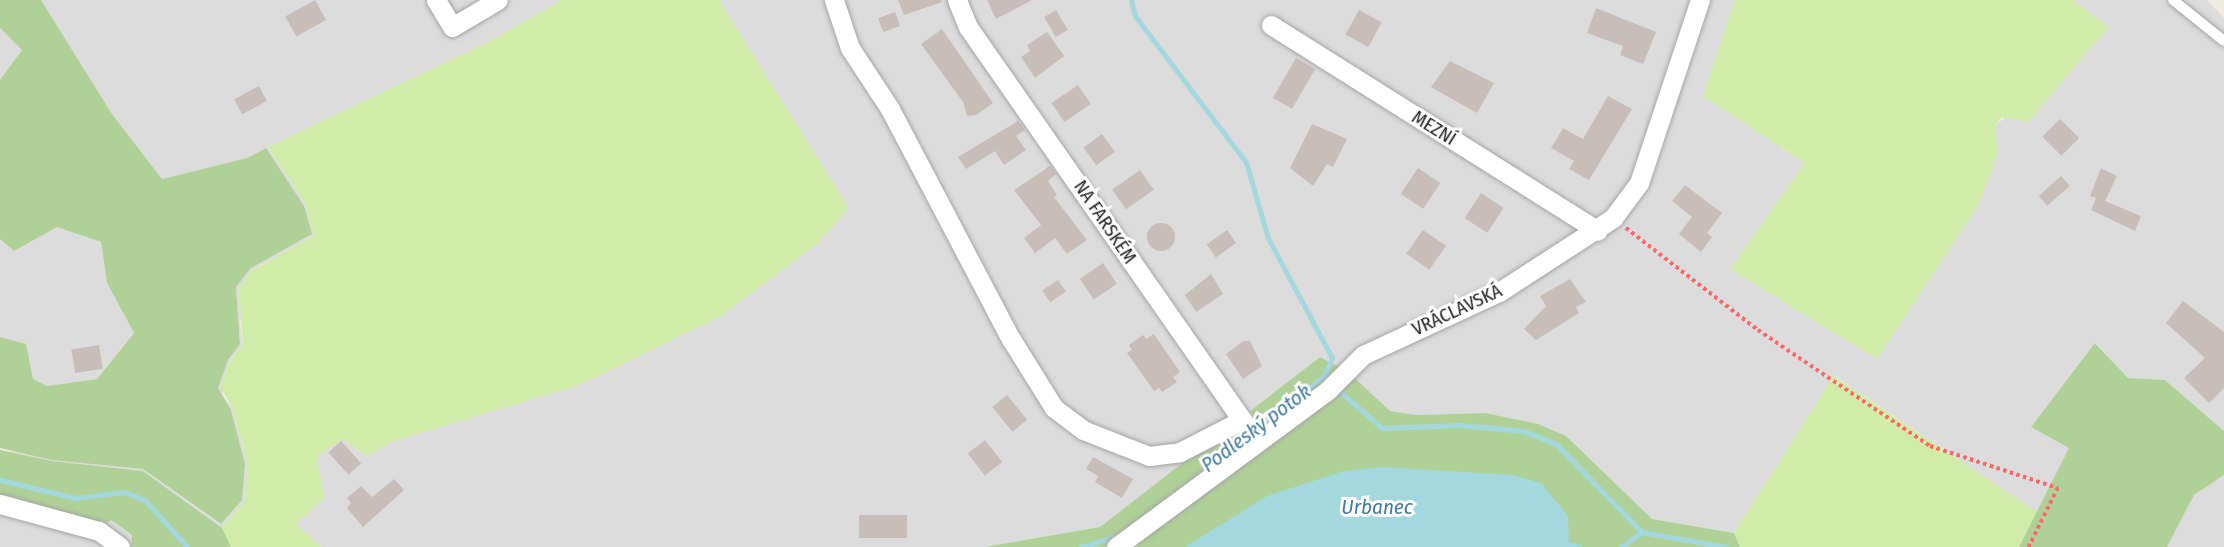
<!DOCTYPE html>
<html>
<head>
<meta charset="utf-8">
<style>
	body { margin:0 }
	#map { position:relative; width:2224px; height:547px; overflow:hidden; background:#f0ebe4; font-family:"Fira Sans Condensed",sans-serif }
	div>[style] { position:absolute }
	.residential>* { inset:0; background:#dddcdc }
	.grass>* { inset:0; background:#d1eca9 }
	.forest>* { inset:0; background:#afd198 }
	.water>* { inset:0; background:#a3d8df }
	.stream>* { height:5px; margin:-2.5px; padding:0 2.5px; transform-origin:2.5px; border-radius:2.5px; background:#a3d8df }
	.building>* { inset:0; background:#c8bdb8; transform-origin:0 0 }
	.round { border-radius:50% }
	.path>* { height:3.5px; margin-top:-1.75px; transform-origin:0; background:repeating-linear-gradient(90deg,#ff6767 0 3.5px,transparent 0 7px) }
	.roads { filter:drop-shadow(0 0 2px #a6a6a6) drop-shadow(0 0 2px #a6a6a6) }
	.lane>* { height:10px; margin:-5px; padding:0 5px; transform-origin:5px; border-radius:5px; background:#fff }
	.street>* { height:19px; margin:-9.5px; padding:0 9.5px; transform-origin:9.5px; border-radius:9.5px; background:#fff }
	span { translate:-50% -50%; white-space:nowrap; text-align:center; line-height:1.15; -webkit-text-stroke:6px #fff; paint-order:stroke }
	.street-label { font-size:19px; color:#1f1f1f }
	.water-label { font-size:21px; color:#427ca2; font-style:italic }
</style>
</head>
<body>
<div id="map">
	<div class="residential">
		<i style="clip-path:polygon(41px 0,562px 0,490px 41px,268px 147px,306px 204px,314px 236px,251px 271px,240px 323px,243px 345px,229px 362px,222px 395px,233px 409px,248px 464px,245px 501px,222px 528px,143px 471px,52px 461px,0 450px,143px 469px,220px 524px,242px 500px,245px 464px,231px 410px,219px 395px,218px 388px,228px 359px,240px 344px,236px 287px,251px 268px,265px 259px,266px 148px,247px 158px,162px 179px,112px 114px)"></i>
		<i style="clip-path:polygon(719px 0,1735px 0,1729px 25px,1781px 148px,1946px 249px,1978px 206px,1995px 126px,2108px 28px,2072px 0,2207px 0,2224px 18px,2224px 431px,2165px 380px,2128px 378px,2096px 343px,2032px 426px,2069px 448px,2037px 512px,1835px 376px,1734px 533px,1652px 519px,1610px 482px,1485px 413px,1416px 415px,1390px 411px,1320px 357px,1100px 527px,985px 547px,321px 547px,296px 524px,324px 498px,317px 457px,342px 438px,367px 456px,391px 442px,580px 385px,721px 316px,817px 244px,848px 208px)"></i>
		<i style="clip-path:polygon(0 28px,23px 50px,0 80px)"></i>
		<i style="clip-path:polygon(57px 226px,101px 242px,107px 283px,134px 333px,97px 379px,47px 386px,33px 379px,0 337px,0 239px,14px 251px)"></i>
		<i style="clip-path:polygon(2224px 475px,2224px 547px,2167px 547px,2194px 495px)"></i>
		<i style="clip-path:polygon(0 501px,111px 520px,132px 535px,131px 547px,0 547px)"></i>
	</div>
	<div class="grass">
		<i style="clip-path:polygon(562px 0,719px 0,849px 208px,817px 244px,721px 316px,580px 385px,391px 442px,367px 456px,342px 439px,317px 457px,324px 498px,296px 524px,321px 547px,231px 547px,222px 528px,245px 501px,248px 464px,233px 409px,221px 388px,229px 362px,243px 345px,239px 288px,251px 271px,314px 236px,306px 204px,268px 147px,490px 41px)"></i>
		<i style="clip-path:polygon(1735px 0,2072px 0,2109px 27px,2028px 122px,2002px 117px,1995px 126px,1998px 153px,1978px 206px,1877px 359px,1730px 269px,1805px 163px,1703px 96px)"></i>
		<i style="clip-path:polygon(1834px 376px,2037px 512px,2019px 547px,1740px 547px,1734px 533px)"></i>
	</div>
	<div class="forest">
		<i style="clip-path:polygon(0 0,41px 0,112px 114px,162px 179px,247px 158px,266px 148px,304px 206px,312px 234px,251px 268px,236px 287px,240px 344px,228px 360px,218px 388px,231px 410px,245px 464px,242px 500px,221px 524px,143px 469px,52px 460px,0 448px,0 337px,26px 344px,33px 379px,47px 386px,97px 379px,134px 333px,107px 283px,101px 242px,57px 227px,14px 251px,0 239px,0 80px,22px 50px,0 28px)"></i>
		<i style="clip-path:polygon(2095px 343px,2128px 378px,2165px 380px,2224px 431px,2224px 475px,2194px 495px,2167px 547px,2019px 547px,2069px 448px,2031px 427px)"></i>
		<i style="clip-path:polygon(1320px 357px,1348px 372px,1390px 411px,1416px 415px,1485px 413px,1538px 424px,1566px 436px,1652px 519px,1734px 533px,1740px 547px,1117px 547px,1268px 434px,1250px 411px)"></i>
		<i style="clip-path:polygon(1230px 433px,1251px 443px,1111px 547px,985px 547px,1100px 527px,1212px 440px)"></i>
		<i style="clip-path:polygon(0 450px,52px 461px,143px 471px,222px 528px,231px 547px,131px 547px,132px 535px,111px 520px,100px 528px,0 501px)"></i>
	</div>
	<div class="water">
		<i style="clip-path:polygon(1382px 467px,1513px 475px,1541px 483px,1568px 516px,1569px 547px,1185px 547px,1267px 496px,1344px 471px)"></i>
	</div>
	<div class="stream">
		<i style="left:1131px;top:0;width:16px;rotate:76deg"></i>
		<i style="left:1135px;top:16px;width:183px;rotate:52.8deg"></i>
		<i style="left:1246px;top:162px;width:79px;rotate:73.9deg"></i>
		<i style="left:1268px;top:238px;width:136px;rotate:61.9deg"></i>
		<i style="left:1332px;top:358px;width:20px;rotate:114deg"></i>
		<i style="left:1337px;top:389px;width:60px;rotate:40.9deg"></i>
		<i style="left:1382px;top:428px;width:78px;rotate:-2.2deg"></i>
		<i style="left:1460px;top:425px;width:64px;rotate:5.4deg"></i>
		<i style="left:1524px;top:431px;width:35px;rotate:22deg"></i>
		<i style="left:1556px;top:444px;width:123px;rotate:45.7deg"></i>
		<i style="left:1642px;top:532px;width:85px;rotate:10.1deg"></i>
		<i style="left:1203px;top:471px;width:154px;rotate:-38.1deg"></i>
		<i style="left:1324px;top:376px;width:8px;rotate:45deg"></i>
		<i style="left:0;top:480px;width:78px;rotate:13.3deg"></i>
		<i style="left:76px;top:498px;width:48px;rotate:-7.1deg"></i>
		<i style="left:124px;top:492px;width:22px;rotate:21deg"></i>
		<i style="left:145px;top:500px;width:63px;rotate:48.2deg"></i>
		<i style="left:1563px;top:543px;width:17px;rotate:13deg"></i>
		<i style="left:1081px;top:547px;width:34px;rotate:-17deg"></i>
		<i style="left:1621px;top:547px;width:26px;rotate:-36deg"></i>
	</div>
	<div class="building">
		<i style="left:315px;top:0;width:23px;height:34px;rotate:61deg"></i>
		<i style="clip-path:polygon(898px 0,941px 0,942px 2px,904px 15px)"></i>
		<i style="clip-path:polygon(987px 0,1032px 0,996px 19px)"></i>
		<i style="clip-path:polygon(1596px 8px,1656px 32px,1643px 64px,1620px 55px,1623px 46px,1587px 33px)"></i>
		<i style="left:1056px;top:10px;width:23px;height:14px;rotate:59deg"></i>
		<i style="left:1359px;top:10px;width:26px;height:28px;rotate:29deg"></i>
		<i style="left:895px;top:12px;width:15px;height:18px;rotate:70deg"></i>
		<i style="clip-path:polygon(942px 29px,993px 103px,976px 115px,967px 116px,963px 102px,921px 44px)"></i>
		<i style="clip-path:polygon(1047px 32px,1064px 56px,1035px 78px,1021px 57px,1030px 51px,1027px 45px)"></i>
		<i style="left:1296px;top:58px;width:22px;height:46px;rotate:30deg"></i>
		<i style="clip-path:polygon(1450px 61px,1494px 83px,1477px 113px,1431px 87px)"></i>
		<i style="left:1078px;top:85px;width:23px;height:32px;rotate:56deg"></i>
		<i style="left:259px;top:86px;width:17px;height:28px;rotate:62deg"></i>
		<i style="clip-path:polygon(1608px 96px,1632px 109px,1589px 180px,1569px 169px,1574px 161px,1551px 148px,1563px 128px,1583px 139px)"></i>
		<i style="left:2060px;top:119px;width:27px;height:25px;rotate:45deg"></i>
		<i style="clip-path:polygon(1018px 121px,1025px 130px,1016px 136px,1026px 150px,1004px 165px,995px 151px,966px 169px,958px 157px)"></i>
		<i style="clip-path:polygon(1312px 124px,1347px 139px,1333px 167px,1327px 164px,1313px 186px,1290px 168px)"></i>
		<i style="left:1102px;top:134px;width:22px;height:23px;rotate:54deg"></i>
		<i style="clip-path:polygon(1050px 166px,1056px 174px,1048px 181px,1057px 195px,1054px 197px,1087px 240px,1067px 254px,1055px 238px,1035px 253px,1024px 238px,1041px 225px,1014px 190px)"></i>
		<i style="left:1418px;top:168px;width:27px;height:31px;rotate:34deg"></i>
		<i style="clip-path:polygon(2101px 168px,2117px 176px,2105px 201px,2141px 216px,2135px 231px,2091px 210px,2096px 198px,2090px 196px)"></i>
		<i style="left:1140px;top:170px;width:24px;height:34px;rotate:55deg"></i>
		<i style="left:2061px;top:176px;width:13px;height:30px;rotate:48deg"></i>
		<i style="clip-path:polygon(1685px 185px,1722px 213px,1707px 233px,1712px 237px,1701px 252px,1679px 234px,1692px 217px,1672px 201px)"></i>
		<i style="left:1481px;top:193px;width:27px;height:30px;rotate:33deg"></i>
		<i class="round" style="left:1147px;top:223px;width:28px;height:28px"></i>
		<i style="left:1227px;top:230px;width:16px;height:25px;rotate:55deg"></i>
		<i style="left:1423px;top:230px;width:28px;height:29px;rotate:35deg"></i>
		<i style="left:1103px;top:263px;width:25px;height:28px;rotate:56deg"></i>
		<i style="clip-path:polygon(1211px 274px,1223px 294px,1196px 312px,1185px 295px)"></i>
		<i style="clip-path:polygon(1570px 279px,1586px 302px,1576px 307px,1579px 313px,1536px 340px,1524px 329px,1546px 306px,1540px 296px)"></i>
		<i style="left:1058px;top:280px;width:14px;height:19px;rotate:56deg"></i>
		<i style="clip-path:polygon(2183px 301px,2224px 332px,2224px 388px,2209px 403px,2184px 378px,2205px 358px,2166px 323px)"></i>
		<i style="clip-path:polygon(1154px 334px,1180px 372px,1173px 377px,1177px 382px,1162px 392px,1159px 388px,1154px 391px,1127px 353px,1132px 350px,1129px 345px,1143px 335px,1146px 339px)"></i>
		<i style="clip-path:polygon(1243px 341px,1250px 341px,1262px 366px,1243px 379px,1226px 354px)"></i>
		<i style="left:99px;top:345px;width:24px;height:28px;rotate:81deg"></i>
		<i style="left:1007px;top:395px;width:32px;height:19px;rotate:51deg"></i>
		<i style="left:985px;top:440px;width:28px;height:22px;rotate:52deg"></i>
		<i style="left:341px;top:441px;width:30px;height:17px;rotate:48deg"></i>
		<i style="clip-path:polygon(1093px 457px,1133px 479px,1122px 498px,1095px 482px,1098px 476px,1086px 469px)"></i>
		<i style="clip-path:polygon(394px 479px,404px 490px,363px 527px,347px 508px,351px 503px,347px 498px,361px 486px,372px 497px)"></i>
		<i style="left:907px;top:515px;width:23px;height:48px;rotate:90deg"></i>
	</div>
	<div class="path">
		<i style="left:1626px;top:228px;width:167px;rotate:37.7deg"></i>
		<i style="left:1758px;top:330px;width:207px;rotate:34deg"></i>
		<i style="left:1930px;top:446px;width:135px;rotate:18.2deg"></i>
		<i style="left:2058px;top:488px;width:66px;rotate:116.2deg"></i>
	</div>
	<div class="roads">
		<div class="lane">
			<i style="left:2173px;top:0;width:65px;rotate:38.8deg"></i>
		</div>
		<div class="street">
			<i style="left:436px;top:0;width:31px;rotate:59deg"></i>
			<i style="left:452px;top:27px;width:53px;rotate:-30.4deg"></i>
			<i style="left:834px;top:0;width:51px;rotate:71.6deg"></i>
			<i style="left:850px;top:48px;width:73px;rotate:56.7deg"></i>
			<i style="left:890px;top:109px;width:260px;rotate:62.3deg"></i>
			<i style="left:1011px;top:339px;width:81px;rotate:58.1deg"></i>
			<i style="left:1054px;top:408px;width:36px;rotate:37deg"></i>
			<i style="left:1083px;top:430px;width:71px;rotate:21.5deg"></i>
			<i style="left:1149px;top:456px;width:31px;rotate:-7deg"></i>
			<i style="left:1180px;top:452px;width:70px;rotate:-27.3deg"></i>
			<i style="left:957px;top:0;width:29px;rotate:68deg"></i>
			<i style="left:968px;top:27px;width:491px;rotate:55.1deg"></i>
			<i style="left:1271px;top:25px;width:386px;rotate:32.2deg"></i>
			<i style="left:0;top:504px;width:103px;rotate:15.3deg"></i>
			<i style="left:99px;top:531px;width:26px;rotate:37deg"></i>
			<i style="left:1116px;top:547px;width:264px;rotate:-36.5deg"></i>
			<i style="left:1328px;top:390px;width:49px;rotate:-45deg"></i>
			<i style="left:1363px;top:355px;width:150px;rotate:-24.9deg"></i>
			<i style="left:1499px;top:292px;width:136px;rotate:-33deg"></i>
			<i style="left:1613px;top:218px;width:44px;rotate:-53.4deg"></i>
			<i style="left:1639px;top:183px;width:193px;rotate:-71.6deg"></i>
		</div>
	</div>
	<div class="street-label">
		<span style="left:1434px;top:128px;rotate:32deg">MEZNÍ</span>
		<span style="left:1105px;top:222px;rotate:56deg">NA FARSKÉM</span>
		<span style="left:1457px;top:310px;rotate:-25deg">VRÁCLAVSKÁ</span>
	</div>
	<div class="water-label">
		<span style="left:1256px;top:428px;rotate:-37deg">Podleský potok</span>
		<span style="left:1377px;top:507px">Urbanec</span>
	</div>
</div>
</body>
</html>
